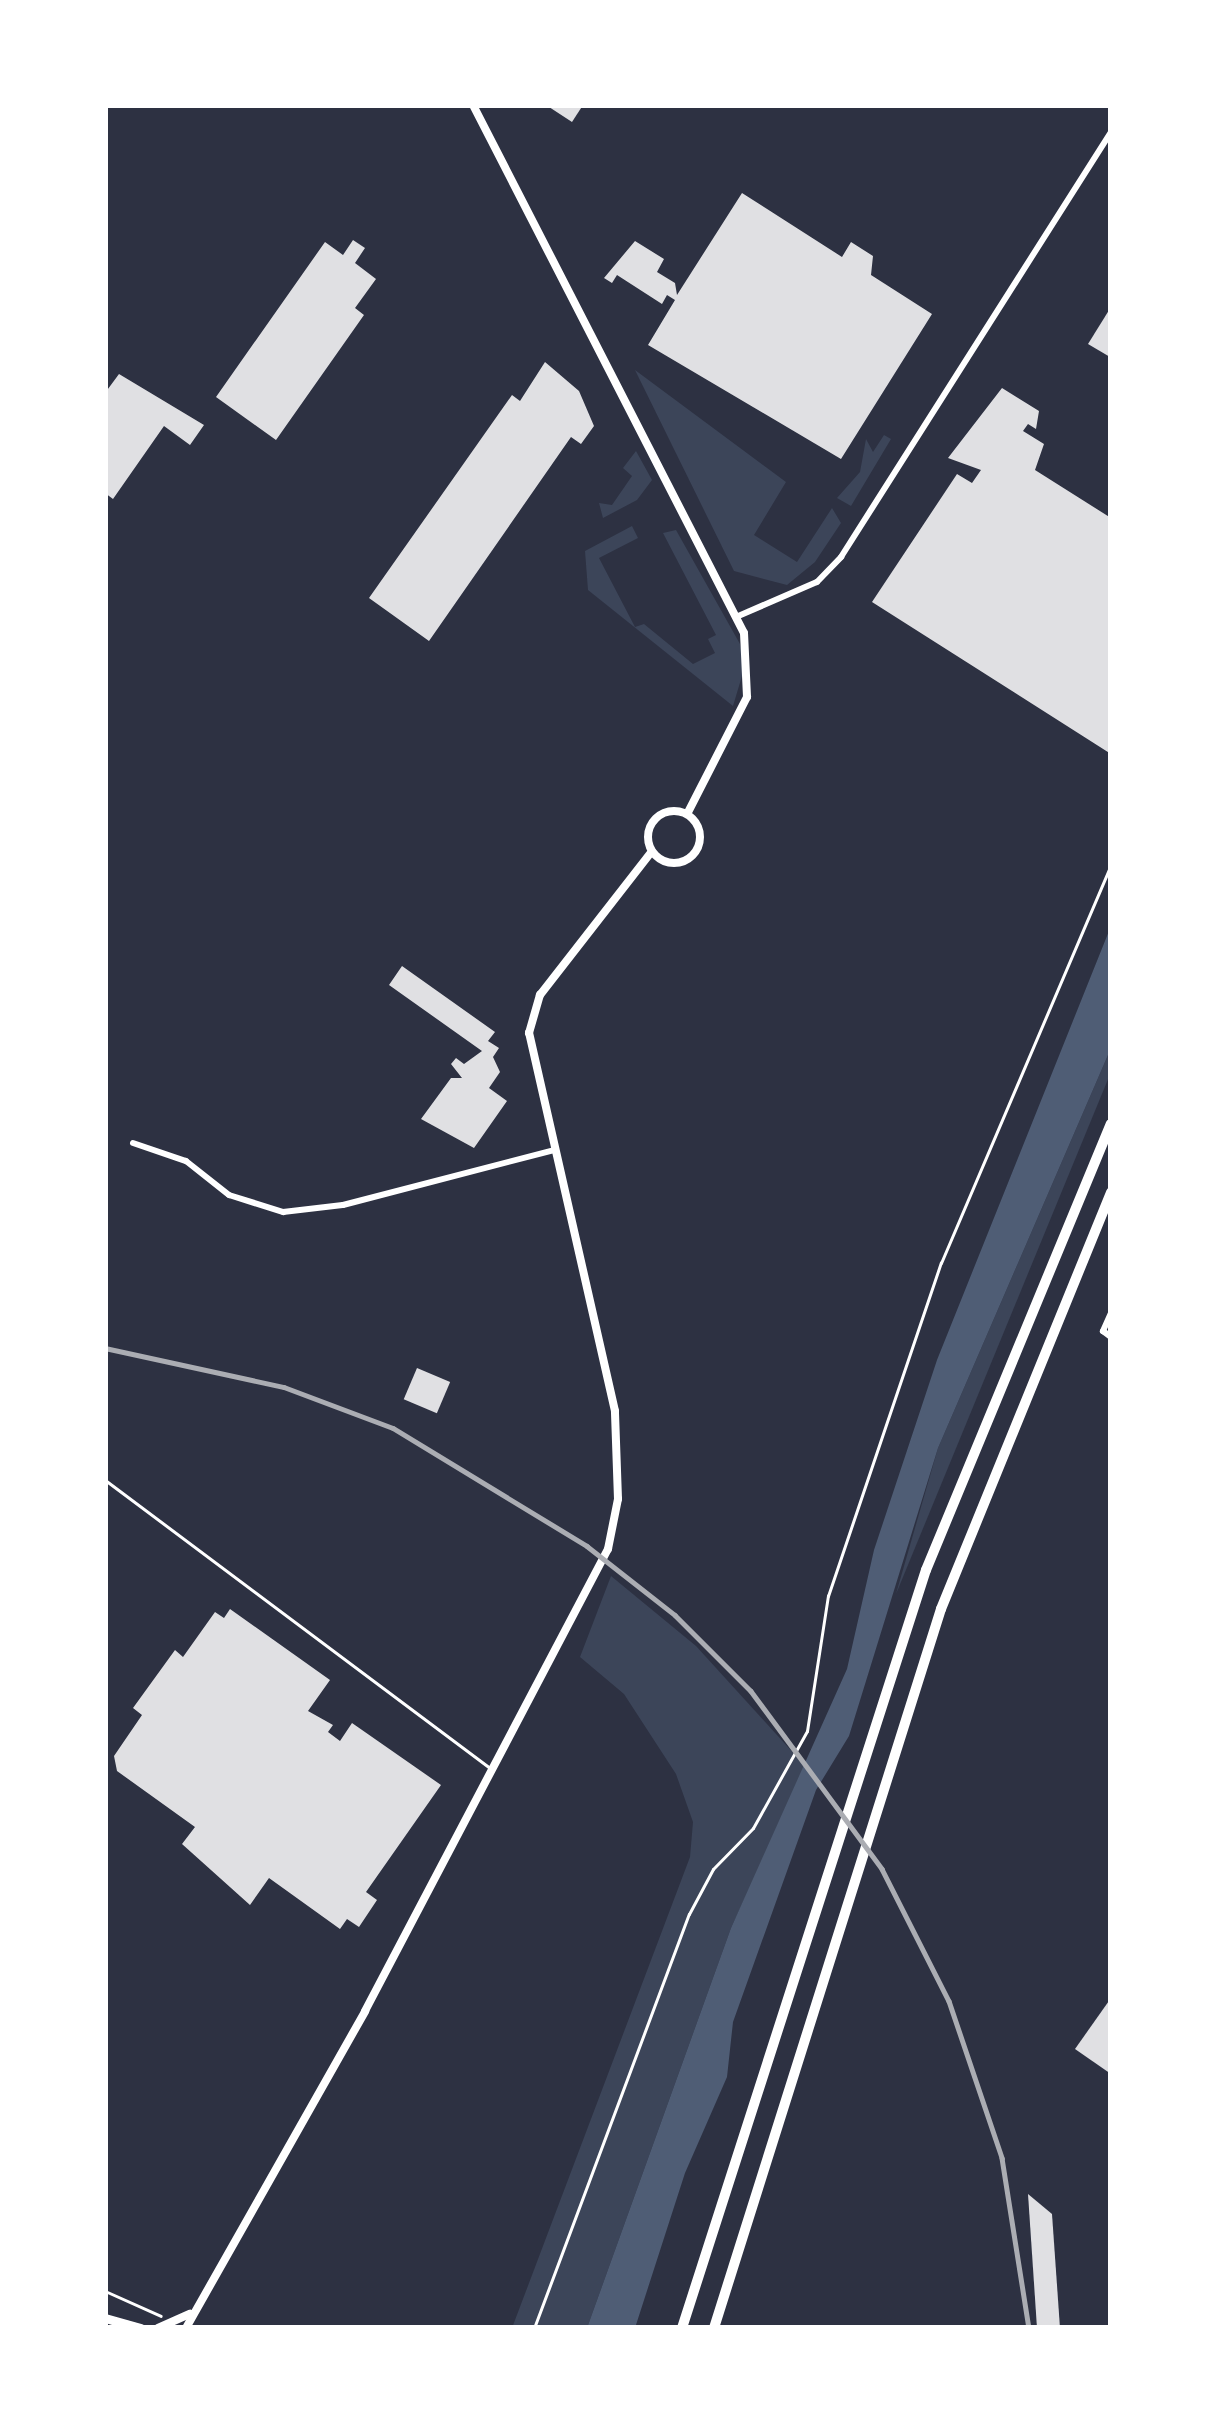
<!DOCTYPE html>
<html>
<head>
<meta charset="utf-8">
<style>
	body { margin:0 }
	#map { position:relative; width:1216px; height:2433px; overflow:hidden; background:#2d3142; font-family:Raleway,sans-serif }
	div>[style] { position:absolute }
	.green>* { inset:0; background:#3c4559 }
	.water>* { inset:0; background:#4f5d75 }
	.building>* { inset:0; background:#e0e0e3; transform-origin:0 0 }
	.path>* { height:3px; margin:-1.5px; padding:0 1.5px; transform-origin:1.5px; border-radius:1.5px; background:#fff }
	.service>* { height:3px; margin:-1.5px; padding:0 1.5px; transform-origin:1.5px; border-radius:1.5px; background:#fff }
	.minor>* { height:6px; margin:-3px; padding:0 3px; transform-origin:3px; border-radius:3px; background:#fff }
	.tertiary>* { height:8px; margin:-4px; padding:0 4px; transform-origin:4px; border-radius:4px; background:#fff }
	.tertiary>.ring { margin:-4px; padding:0; box-sizing:content-box; background:none; border:8px solid #fff; border-radius:50% }
	.secondary>* { height:9px; margin:-4.5px; padding:0 4.5px; transform-origin:4.5px; border-radius:4.5px; background:#fff }
	.trunk>* { height:10px; margin:-5px; padding:0 5px; transform-origin:5px; border-radius:5px; background:#fff }
	.rail>* { height:4.5px; margin:-2.25px; padding:0 2.25px; transform-origin:2.25px; border-radius:2.25px; background:#abadb3 }
	span { translate:-50% -50%; white-space:nowrap; text-align:center; line-height:1.15; -webkit-text-stroke:12px #fff; paint-order:stroke }
	.frame { position:absolute; inset:0; border:108px solid #fff; pointer-events:none }
</style>
</head>
<body>
<div id="map">
	<div class="green">
		<i style="clip-path:polygon(635px 370px,786px 482px,754px 535px,797px 562px,832px 508px,841px 523px,815px 562px,787px 585px,734px 571px)"></i>
		<i style="clip-path:polygon(884px 435px,891px 439px,851px 506px,837px 498px,860px 472px,866px 439px,873px 452px)"></i>
		<i style="clip-path:polygon(636px 451px,652px 480px,637px 500px,603px 518px,599px 503px,612px 505px,632px 476px,623px 468px)"></i>
		<i style="clip-path:polygon(632px 526px,638px 538px,599px 558px,635px 627px,644px 624px,693px 664px,715px 653px,708px 639px,716px 635px,663px 533px,676px 530px,740px 644px,745px 666px,733px 706px,588px 590px,585px 551px)"></i>
		<i style="clip-path:polygon(1111px 1048px,1111px 1072px,896px 1594px,938px 1448px)"></i>
		<i style="clip-path:polygon(611px 1576px,696px 1646px,806px 1767px,731px 1928px,587px 2328px,512px 2328px,690px 1857px,693px 1822px,676px 1774px,624px 1694px,580px 1657px)"></i>
	</div>
	<div class="water">
		<i style="clip-path:polygon(1111px 926px,1111px 1048px,938px 1448px,849px 1736px,816px 1790px,733px 2022px,727px 2077px,685px 2173px,635px 2328px,587px 2328px,731px 1928px,847px 1669px,874px 1550px,937px 1360px)"></i>
	</div>
	<div class="building">
		<i style="clip-path:polygon(546px 105px,583px 105px,572px 122px)"></i>
		<i style="clip-path:polygon(742px 193px,842px 257px,851px 242px,873px 256px,871px 275px,932px 314px,841px 459px,648px 345px,675px 300px,667px 295px,662px 304px,617px 275px,612px 283px,604px 278px,635px 241px,664px 259px,657px 272px,675px 283px,677px 295px)"></i>
		<i style="clip-path:polygon(353px 240px,365px 248px,355px 263px,376px 279px,355px 308px,364px 315px,276px 440px,216px 397px,325px 242px,343px 255px)"></i>
		<i style="clip-path:polygon(1111px 307px,1111px 355px,1110px 357px,1088px 344px)"></i>
		<i style="clip-path:polygon(545px 362px,579px 391px,594px 426px,581px 444px,571px 437px,429px 641px,369px 598px,512px 395px,520px 401px)"></i>
		<i style="clip-path:polygon(119px 374px,204px 425px,190px 445px,164px 426px,113px 499px,105px 493px,105px 393px)"></i>
		<i style="clip-path:polygon(1002px 388px,1039px 411px,1036px 429px,1028px 424px,1023px 431px,1044px 444px,1035px 470px,1111px 518px,1111px 754px,872px 602px,957px 474px,972px 483px,981px 470px,948px 458px)"></i>
		<i style="clip-path:polygon(402px 966px,495px 1032px,488px 1041px,499px 1048px,493px 1057px,500px 1072px,489px 1088px,507px 1101px,474px 1148px,421px 1119px,451px 1078px,462px 1078px,451px 1064px,456px 1058px,464px 1064px,482px 1051px,389px 985px)"></i>
		<i style="left:417px;top:1368px;width:36px;height:34px;rotate:23deg"></i>
		<i style="clip-path:polygon(230px 1609px,330px 1680px,308px 1711px,333px 1725px,328px 1732px,340px 1741px,352px 1723px,441px 1785px,366px 1892px,377px 1900px,359px 1927px,347px 1919px,340px 1929px,269px 1878px,250px 1905px,182px 1844px,195px 1827px,117px 1771px,114px 1756px,142px 1715px,133px 1708px,175px 1650px,183px 1657px,215px 1612px,224px 1618px)"></i>
		<i style="clip-path:polygon(1111px 1998px,1111px 2074px,1075px 2049px)"></i>
		<i style="clip-path:polygon(1028px 2194px,1052px 2214px,1060px 2328px,1037px 2328px)"></i>
	</div>
	<div class="path">
		<i style="left:105px;top:2291px;width:61px;rotate:24.1deg"></i>
		<i style="left:534px;top:2328px;width:442px;rotate:-69.5deg"></i>
		<i style="left:689px;top:1914px;width:51px;rotate:-61.9deg"></i>
		<i style="left:713px;top:1869px;width:57px;rotate:-45.7deg"></i>
		<i style="left:753px;top:1828px;width:111px;rotate:-60.9deg"></i>
		<i style="left:807px;top:1731px;width:137px;rotate:-81.2deg"></i>
		<i style="left:828px;top:1596px;width:352px;rotate:-71.3deg"></i>
		<i style="left:941px;top:1263px;width:434px;rotate:-66.9deg"></i>
	</div>
	<div class="service">
		<i style="left:105px;top:1480px;width:479px;rotate:36.8deg"></i>
	</div>
	<div class="minor">
		<i style="left:736px;top:617px;width:88px;rotate:-23.4deg"></i>
		<i style="left:817px;top:582px;width:35px;rotate:-46deg"></i>
		<i style="left:841px;top:557px;width:504px;rotate:-57.57deg"></i>
		<i style="left:133px;top:1143px;width:56px;rotate:18.8deg"></i>
		<i style="left:186px;top:1161px;width:55px;rotate:38.3deg"></i>
		<i style="left:229px;top:1195px;width:57px;rotate:17.5deg"></i>
		<i style="left:283px;top:1212px;width:60px;rotate:-6.7deg"></i>
		<i style="left:343px;top:1205px;width:218px;rotate:-14.6deg"></i>
		<i style="left:1111px;top:1313px;width:20px;rotate:114deg"></i>
		<i style="left:1103px;top:1331px;width:10px;rotate:37deg"></i>
	</div>
	<div class="tertiary">
		<i style="left:473px;top:105px;width:593px;rotate:62.83deg"></i>
		<i style="left:744px;top:633px;width:64px;rotate:87.3deg"></i>
		<i style="left:747px;top:697px;width:131px;rotate:117.1deg"></i>
		<i class="ring" style="left:648px;top:811px;width:44px;height:44px"></i>
		<i style="left:158px;top:2328px;width:35px;rotate:-24deg"></i>
		<i style="left:186px;top:2328px;width:364px;rotate:-60.5deg"></i>
		<i style="left:365px;top:2011px;width:522px;rotate:-62.26deg"></i>
		<i style="left:608px;top:1549px;width:51px;rotate:-78.7deg"></i>
		<i style="left:618px;top:1499px;width:88px;rotate:-92deg"></i>
		<i style="left:615px;top:1411px;width:388px;rotate:-102.8deg"></i>
		<i style="left:529px;top:1033px;width:40px;rotate:-74deg"></i>
		<i style="left:540px;top:995px;width:182px;rotate:-52.1deg"></i>
	</div>
	<div class="secondary">
		<i style="left:105px;top:2318px;width:37px;rotate:16deg"></i>
	</div>
	<div class="trunk">
		<i style="left:682px;top:2328px;width:796px;rotate:-72.16deg"></i>
		<i style="left:926px;top:1570px;width:483px;rotate:-67.5deg"></i>
		<i style="left:714px;top:2328px;width:754px;rotate:-72.48deg"></i>
		<i style="left:941px;top:1609px;width:450px;rotate:-67.8deg"></i>
	</div>
	<div class="rail">
		<i style="left:105px;top:1348px;width:183px;rotate:12.3deg"></i>
		<i style="left:284px;top:1387px;width:116px;rotate:20.6deg"></i>
		<i style="left:393px;top:1428px;width:227px;rotate:31.3deg"></i>
		<i style="left:587px;top:1546px;width:112px;rotate:38.1deg"></i>
		<i style="left:675px;top:1615px;width:107px;rotate:45deg"></i>
		<i style="left:751px;top:1691px;width:221px;rotate:53.6deg"></i>
		<i style="left:882px;top:1869px;width:148px;rotate:63.1deg"></i>
		<i style="left:949px;top:2001px;width:166px;rotate:71.3deg"></i>
		<i style="left:1002px;top:2158px;width:172px;rotate:81deg"></i>
	</div>
	<div class="frame"></div>
</div>
</body>
</html>
